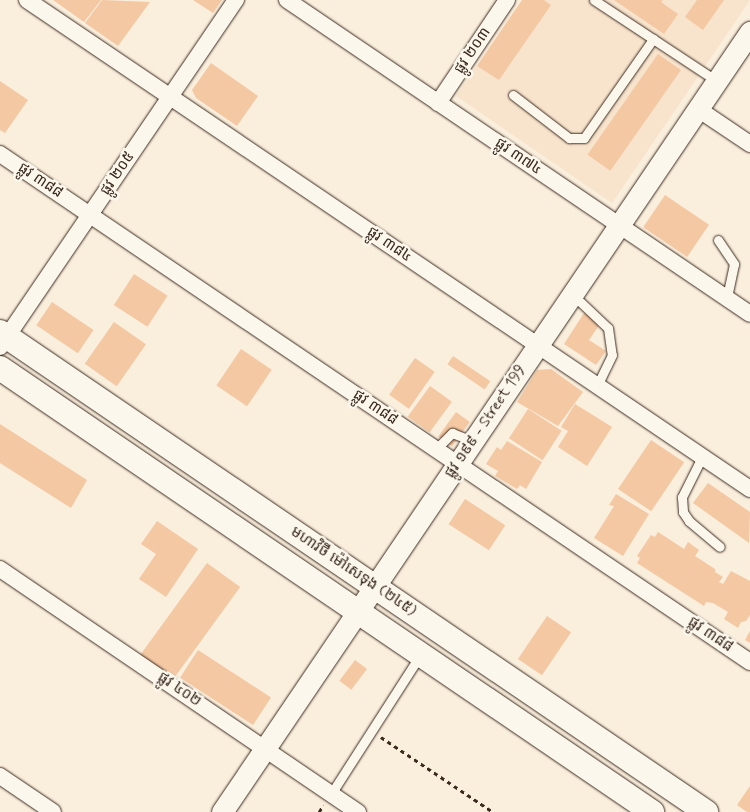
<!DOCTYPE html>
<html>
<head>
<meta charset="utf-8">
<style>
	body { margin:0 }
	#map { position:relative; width:750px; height:812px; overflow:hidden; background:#faeedd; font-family:Mynerve,"Noto Sans Khmer",sans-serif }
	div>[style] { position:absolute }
	.built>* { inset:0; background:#f8e3cc }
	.building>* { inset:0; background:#f4c8a3; transform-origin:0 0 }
	.path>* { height:2.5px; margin-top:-1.25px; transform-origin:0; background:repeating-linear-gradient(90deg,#3b2a1e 0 4px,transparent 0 8px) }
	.roads { filter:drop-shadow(0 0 1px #3b2a1e) drop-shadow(0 0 1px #3b2a1e) }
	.service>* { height:9px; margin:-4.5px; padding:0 4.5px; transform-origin:4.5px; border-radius:4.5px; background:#fbf7ec }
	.minor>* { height:16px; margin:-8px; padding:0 8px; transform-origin:8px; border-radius:8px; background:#fbf7ec }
	.tertiary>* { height:21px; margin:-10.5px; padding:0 10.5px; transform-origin:10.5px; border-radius:10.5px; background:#fbf7ec }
	.secondary>* { height:24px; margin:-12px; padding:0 12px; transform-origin:12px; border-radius:12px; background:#fbf7ec }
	span { translate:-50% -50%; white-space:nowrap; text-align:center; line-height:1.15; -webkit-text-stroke:5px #fbf7ec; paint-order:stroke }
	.street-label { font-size:15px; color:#3b2a1e }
</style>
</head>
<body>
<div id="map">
	<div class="built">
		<i style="clip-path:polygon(522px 0,750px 0,612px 203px,456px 96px)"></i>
	</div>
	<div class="building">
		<i style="clip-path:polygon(53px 0,101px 0,84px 22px)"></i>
		<i style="clip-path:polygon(102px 0,150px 2px,118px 46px,85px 23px)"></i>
		<i style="clip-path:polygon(193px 0,222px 0,213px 13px)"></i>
		<i style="clip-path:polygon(522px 0,544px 0,551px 5px,499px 80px,477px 66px)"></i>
		<i style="clip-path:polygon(614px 0,663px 0,661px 2px,678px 14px,664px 34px)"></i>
		<i style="clip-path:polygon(697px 0,724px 0,703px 30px,685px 17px)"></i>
		<i style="left:658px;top:54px;width:28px;height:123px;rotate:35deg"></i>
		<i style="clip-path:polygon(211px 63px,258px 96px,237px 126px,196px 98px,192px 90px)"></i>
		<i style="clip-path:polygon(0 81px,28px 100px,5px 133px,0 130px)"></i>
		<i style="left:665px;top:195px;width:53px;height:39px;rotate:34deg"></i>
		<i style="left:134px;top:274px;width:40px;height:37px;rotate:33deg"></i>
		<i style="left:52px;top:302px;width:50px;height:28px;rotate:34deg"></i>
		<i style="clip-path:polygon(584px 313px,600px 324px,589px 340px,606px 351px,596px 365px,564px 344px)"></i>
		<i style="left:114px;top:322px;width:39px;height:51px;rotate:35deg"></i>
		<i style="left:241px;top:349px;width:37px;height:44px;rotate:34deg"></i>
		<i style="left:453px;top:356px;width:45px;height:10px;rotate:34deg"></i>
		<i style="left:415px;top:358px;width:24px;height:45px;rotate:35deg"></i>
		<i style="clip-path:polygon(551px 369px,583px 392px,558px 426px,517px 402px,537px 370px)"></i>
		<i style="left:430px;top:386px;width:27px;height:38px;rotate:36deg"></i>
		<i style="clip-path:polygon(575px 404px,612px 427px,587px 466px,558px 447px,568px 431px,561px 427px)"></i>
		<i style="left:528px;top:409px;width:40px;height:35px;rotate:33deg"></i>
		<i style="left:456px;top:412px;width:17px;height:30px;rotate:36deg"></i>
		<i style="clip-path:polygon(0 424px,87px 480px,71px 508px,0 463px)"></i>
		<i style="left:651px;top:440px;width:40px;height:59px;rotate:34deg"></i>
		<i style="clip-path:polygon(507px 441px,542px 462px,526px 489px,520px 485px,517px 489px,495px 476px,498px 471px,486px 464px,497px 447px,501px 450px)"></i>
		<i style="clip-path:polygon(708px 483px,750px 512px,749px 543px,693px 503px)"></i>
		<i style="clip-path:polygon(616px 494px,649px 514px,623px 556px,594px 538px,614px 506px,609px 505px)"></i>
		<i style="left:465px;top:499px;width:48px;height:30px;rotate:33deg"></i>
		<i style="clip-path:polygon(157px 521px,198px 549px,166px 597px,139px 579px,156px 554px,141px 544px)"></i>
		<i style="clip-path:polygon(658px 532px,684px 549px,688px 542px,699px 550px,695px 556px,715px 569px,715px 572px,723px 577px,719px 582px,723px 584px,731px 571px,750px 581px,750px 615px,746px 621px,741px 622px,738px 628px,724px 619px,728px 612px,713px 603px,706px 602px,704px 606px,637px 563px,640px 558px,637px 556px,651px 535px,655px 537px)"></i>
		<i style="left:207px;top:563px;width:41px;height:118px;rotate:36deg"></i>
		<i style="left:547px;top:616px;width:29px;height:52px;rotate:34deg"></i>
		<i style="clip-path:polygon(750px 631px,750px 643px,745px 640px)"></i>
		<i style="left:198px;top:650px;width:87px;height:33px;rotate:33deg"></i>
		<i style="left:355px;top:660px;width:15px;height:26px;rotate:37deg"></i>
		<i style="clip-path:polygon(750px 786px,750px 812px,747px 812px,737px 805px)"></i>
	</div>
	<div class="path">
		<i style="left:381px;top:737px;width:135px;rotate:33.8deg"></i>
		<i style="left:319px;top:812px;width:8px;rotate:-60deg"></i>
	</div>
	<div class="roads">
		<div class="service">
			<i style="left:594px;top:0;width:147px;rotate:33.4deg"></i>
			<i style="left:513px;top:95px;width:71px;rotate:37.5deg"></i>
			<i style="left:569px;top:138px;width:15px"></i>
			<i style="left:584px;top:138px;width:121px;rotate:-55.1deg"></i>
			<i style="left:718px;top:240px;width:29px;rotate:56deg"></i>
			<i style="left:734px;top:264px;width:35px;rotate:102deg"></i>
			<i style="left:573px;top:295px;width:48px;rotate:43.3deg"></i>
			<i style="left:608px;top:328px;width:27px;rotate:82deg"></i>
			<i style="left:612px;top:355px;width:34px;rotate:116deg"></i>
			<i style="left:436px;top:449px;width:23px;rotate:-45deg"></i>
			<i style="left:452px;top:433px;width:22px;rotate:21deg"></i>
			<i style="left:702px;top:457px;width:45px;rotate:116.6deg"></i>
			<i style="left:682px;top:497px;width:15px;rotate:86deg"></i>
			<i style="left:683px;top:512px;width:11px;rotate:56deg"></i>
			<i style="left:689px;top:521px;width:40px;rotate:40deg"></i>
			<i style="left:331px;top:794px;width:166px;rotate:-57.3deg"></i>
		</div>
		<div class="minor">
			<i style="left:27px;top:0;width:873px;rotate:34.07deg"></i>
			<i style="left:287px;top:0;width:559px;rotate:34.14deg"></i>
			<i style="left:438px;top:103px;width:124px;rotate:-56.2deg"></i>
			<i style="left:698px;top:109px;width:63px;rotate:33.9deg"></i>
			<i style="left:0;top:154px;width:906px;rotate:34.11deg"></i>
			<i style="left:0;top:347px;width:420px;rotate:-55.8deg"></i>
			<i style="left:0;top:569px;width:433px;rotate:34.2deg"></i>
			<i style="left:0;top:776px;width:64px;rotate:34.2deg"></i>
		</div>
		<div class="tertiary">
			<i style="left:222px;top:812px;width:942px;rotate:-55.91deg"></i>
		</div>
		<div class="secondary">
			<i style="left:0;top:332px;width:854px;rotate:34.21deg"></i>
			<i style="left:0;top:368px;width:789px;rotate:34.25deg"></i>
		</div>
	</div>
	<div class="street-label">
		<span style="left:473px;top:51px;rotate:-56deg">ផ្លូវ ២០៣</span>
		<span style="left:518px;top:157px;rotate:34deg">ផ្លូវ ៣៧៤</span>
		<span style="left:118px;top:174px;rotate:-56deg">ផ្លូវ ២០៥</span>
		<span style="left:40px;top:181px;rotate:34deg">ផ្លូវ ៣៨៨</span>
		<span style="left:389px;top:245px;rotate:34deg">ផ្លូវ ៣៨៤</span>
		<span style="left:375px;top:408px;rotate:34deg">ផ្លូវ ៣៨៨</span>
		<span style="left:486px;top:422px;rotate:-56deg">ផ្លូវ ១៩៩ - Street 199</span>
		<span style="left:353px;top:572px;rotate:34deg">មហាវិថី ម៉ៅសេទុង (២៤៥)</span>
		<span style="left:710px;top:635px;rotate:34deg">ផ្លូវ ៣៨៨</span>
		<span style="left:179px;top:690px;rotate:34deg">ផ្លូវ ៤០២</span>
	</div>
</div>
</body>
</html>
